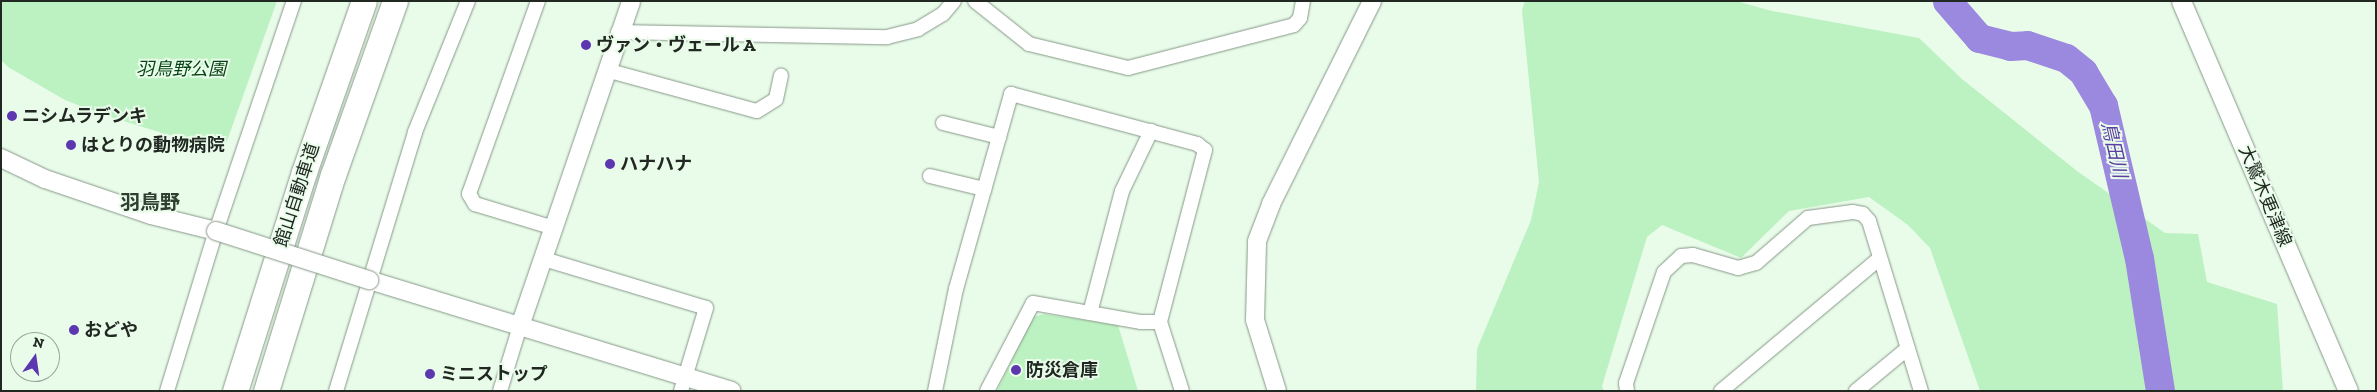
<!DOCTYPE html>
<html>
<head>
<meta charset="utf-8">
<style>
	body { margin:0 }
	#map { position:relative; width:2377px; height:392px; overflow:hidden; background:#e9fcea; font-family:"Zilla Slab","Noto Sans JP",serif }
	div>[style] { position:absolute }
	.green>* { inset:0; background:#bcf1c1 }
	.river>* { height:29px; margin:-14.5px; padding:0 14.5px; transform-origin:14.5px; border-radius:14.5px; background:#9b88df }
	.roads { filter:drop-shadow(0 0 1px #869787) drop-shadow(0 0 1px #869787) }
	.minor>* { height:14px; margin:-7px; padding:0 7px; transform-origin:7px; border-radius:7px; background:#fff }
	.tertiary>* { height:18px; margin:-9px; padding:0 9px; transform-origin:9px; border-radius:9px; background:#fff }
	.secondary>* { height:19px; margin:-9.5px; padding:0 9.5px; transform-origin:9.5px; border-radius:9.5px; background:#fff }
	.motorway>* { height:25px; margin:-12.5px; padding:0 12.5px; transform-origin:12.5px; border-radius:12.5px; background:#fff }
	.bridges { filter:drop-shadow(0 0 1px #869787) drop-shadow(0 0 1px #869787) }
	.tertiary-bridge>* { height:18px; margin:-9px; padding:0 9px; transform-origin:9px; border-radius:9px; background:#fff }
	.dots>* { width:14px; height:14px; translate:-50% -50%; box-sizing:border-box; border:2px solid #e9fcea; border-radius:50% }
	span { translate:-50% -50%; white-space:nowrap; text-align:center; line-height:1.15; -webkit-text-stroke:4px #e9fcea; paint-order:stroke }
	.poi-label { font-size:18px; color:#212822; font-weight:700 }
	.left { translate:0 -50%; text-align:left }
	.park-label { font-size:18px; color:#084417; font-style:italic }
	.street-label { font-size:18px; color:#212822 }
	.water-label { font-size:19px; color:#5c3ea5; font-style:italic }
	.quarter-label { font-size:20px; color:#303f31; font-weight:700 }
	.frame { position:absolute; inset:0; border:2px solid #212822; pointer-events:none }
	.north { position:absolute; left:10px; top:332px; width:50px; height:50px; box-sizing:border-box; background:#e9fcea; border:1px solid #99a79a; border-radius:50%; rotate:14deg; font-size:14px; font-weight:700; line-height:20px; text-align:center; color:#212822 }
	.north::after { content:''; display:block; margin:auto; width:18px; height:22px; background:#5d37af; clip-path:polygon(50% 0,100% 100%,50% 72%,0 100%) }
</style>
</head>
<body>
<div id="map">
	<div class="green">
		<i style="clip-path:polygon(1px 1px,277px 1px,223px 152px,101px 114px,65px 100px,8px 67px,1px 60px)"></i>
		<i style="clip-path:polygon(1525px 1px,1736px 1px,1772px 11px,1919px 38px,1962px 79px,2077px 171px,2165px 233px,2198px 234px,2207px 282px,2277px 304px,2283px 391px,1980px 391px,1930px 248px,1908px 225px,1869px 197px,1789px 211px,1741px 258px,1662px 225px,1647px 237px,1602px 386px,1604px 391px,1476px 391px,1477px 349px,1531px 220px,1539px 182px,1522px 10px)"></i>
		<i style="clip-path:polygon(1044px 314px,1118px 325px,1138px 391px,997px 391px,1033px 317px)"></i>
	</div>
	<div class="river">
		<i style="left:1947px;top:1px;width:49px;rotate:49.1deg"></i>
		<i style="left:1979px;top:38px;width:32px;rotate:14deg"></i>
		<i style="left:2010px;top:46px;width:17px;rotate:-3deg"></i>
		<i style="left:2027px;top:45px;width:41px;rotate:18.4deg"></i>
		<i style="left:2066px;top:58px;width:22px;rotate:39deg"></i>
		<i style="left:2083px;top:72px;width:39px;rotate:59deg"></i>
		<i style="left:2103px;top:105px;width:157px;rotate:76.8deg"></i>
		<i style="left:2139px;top:258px;width:135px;rotate:81deg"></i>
	</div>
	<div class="roads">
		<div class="minor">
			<i style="left:538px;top:1px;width:205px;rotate:109.7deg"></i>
			<i style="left:469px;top:194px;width:12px;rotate:59deg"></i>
			<i style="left:475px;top:204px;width:83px;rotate:16.9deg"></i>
			<i style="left:975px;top:1px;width:69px;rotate:38.5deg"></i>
			<i style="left:1029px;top:44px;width:102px;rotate:13.6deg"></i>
			<i style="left:1128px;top:68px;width:171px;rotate:-14.5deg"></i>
			<i style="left:1294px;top:25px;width:9px;rotate:-49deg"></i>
			<i style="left:1300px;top:18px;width:17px;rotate:-80deg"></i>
			<i style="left:618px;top:32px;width:269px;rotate:1.1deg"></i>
			<i style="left:887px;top:37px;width:32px;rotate:-14deg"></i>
			<i style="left:918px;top:29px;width:29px;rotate:-31deg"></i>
			<i style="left:943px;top:14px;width:17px;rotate:-50deg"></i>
			<i style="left:606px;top:70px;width:156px;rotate:15.2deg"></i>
			<i style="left:757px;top:111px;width:22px;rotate:-32deg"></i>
			<i style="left:776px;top:99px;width:24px;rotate:-78deg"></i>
			<i style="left:943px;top:123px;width:58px;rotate:14deg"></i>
			<i style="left:930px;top:176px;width:56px;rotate:13.5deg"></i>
			<i style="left:544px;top:259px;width:169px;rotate:16.8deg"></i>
			<i style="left:706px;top:308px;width:87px;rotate:106.8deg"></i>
			<i style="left:1090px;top:313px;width:126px;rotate:-75.3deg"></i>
			<i style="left:1122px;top:191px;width:67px;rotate:-64.2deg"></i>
			<i style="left:167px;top:391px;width:167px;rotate:-73deg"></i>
			<i style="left:216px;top:231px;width:243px;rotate:-71.3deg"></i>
			<i style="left:336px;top:391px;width:271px;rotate:-73deg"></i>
			<i style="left:415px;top:132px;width:141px;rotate:-68deg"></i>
			<i style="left:500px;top:391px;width:68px;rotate:-72.9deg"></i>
			<i style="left:935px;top:391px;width:104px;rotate:-78.4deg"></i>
			<i style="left:956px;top:289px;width:203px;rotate:-74.2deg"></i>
			<i style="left:1011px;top:94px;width:193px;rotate:15deg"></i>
			<i style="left:1197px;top:144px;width:10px;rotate:37deg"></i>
			<i style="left:1205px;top:150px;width:178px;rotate:104.7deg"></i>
			<i style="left:1160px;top:322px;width:72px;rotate:72.3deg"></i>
			<i style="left:987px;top:391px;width:99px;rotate:-62.4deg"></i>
			<i style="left:1033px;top:303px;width:110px;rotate:10deg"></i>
			<i style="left:1141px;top:322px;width:19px"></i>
			<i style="left:1627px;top:391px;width:8px;rotate:-97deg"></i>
			<i style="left:1626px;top:383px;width:117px;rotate:-71.1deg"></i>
			<i style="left:1664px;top:272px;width:23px;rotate:-43deg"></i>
			<i style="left:1681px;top:256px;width:12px;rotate:-5deg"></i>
			<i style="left:1693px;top:255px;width:47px;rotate:16.1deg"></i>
			<i style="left:1738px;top:268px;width:19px;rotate:-16deg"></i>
			<i style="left:1756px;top:263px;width:69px;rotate:-40.9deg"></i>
			<i style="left:1808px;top:218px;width:45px;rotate:-7.6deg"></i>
			<i style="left:1853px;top:212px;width:10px;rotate:11deg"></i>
			<i style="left:1863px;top:214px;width:9px;rotate:49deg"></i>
			<i style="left:1869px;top:221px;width:178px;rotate:73deg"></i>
			<i style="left:1721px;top:391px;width:207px;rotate:-39.9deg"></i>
			<i style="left:1856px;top:391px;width:67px;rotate:-39.6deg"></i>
		</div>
		<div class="tertiary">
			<i style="left:1px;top:158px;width:49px;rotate:25.5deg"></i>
			<i style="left:45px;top:179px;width:112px;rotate:18.8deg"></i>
			<i style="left:151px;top:215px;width:67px;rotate:13.8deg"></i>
			<i style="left:369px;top:280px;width:379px;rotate:17deg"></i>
			<i style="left:520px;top:326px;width:343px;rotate:-71.1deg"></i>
			<i style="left:1277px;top:391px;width:74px;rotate:-107.2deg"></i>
			<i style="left:1255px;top:320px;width:79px;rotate:-88.5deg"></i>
			<i style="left:1257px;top:241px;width:40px;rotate:-69deg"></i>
			<i style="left:1271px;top:204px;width:227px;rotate:-63.5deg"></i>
		</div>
		<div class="secondary">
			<i style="left:2181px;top:1px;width:424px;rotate:66.8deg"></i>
		</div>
		<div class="motorway">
			<i style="left:235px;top:391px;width:230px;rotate:-72.5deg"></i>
			<i style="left:304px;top:172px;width:181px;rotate:-70.7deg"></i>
			<i style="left:266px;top:391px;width:226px;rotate:-72.8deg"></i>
			<i style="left:333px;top:175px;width:185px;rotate:-70.4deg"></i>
		</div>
	</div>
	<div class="bridges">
		<div class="tertiary-bridge">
			<i style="left:216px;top:231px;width:161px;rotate:17.8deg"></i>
		</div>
	</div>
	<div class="dots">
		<i style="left:586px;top:45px;background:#5d37af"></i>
		<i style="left:12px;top:116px;background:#5d37af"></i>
		<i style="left:71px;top:145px;background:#5d37af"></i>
		<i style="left:610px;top:164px;background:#5d37af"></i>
		<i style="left:74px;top:330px;background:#5d37af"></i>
		<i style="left:1016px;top:370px;background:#5d37af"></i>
		<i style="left:430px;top:374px;background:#5d37af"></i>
	</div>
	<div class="poi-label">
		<span class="left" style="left:596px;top:45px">ヴァン・ヴェール A</span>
		<span class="left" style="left:22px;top:116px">ニシムラデンキ</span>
		<span class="left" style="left:81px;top:145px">はとりの動物病院</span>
		<span class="left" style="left:620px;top:164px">ハナハナ</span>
		<span class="left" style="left:84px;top:330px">おどや</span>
		<span class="left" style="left:1026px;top:370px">防災倉庫</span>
		<span class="left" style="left:440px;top:374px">ミニストップ</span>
	</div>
	<div class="park-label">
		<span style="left:181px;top:69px">羽鳥野公園</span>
	</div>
	<div class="street-label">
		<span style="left:297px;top:195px;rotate:-72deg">館山自動車道</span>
		<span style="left:2265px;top:196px;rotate:67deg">大鷲木更津線</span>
	</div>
	<div class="water-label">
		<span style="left:2114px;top:150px;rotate:77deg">鳥田川</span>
	</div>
	<div class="quarter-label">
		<span style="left:150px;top:202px">羽鳥野</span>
	</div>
	<div class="frame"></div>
	<div class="north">N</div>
</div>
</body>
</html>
